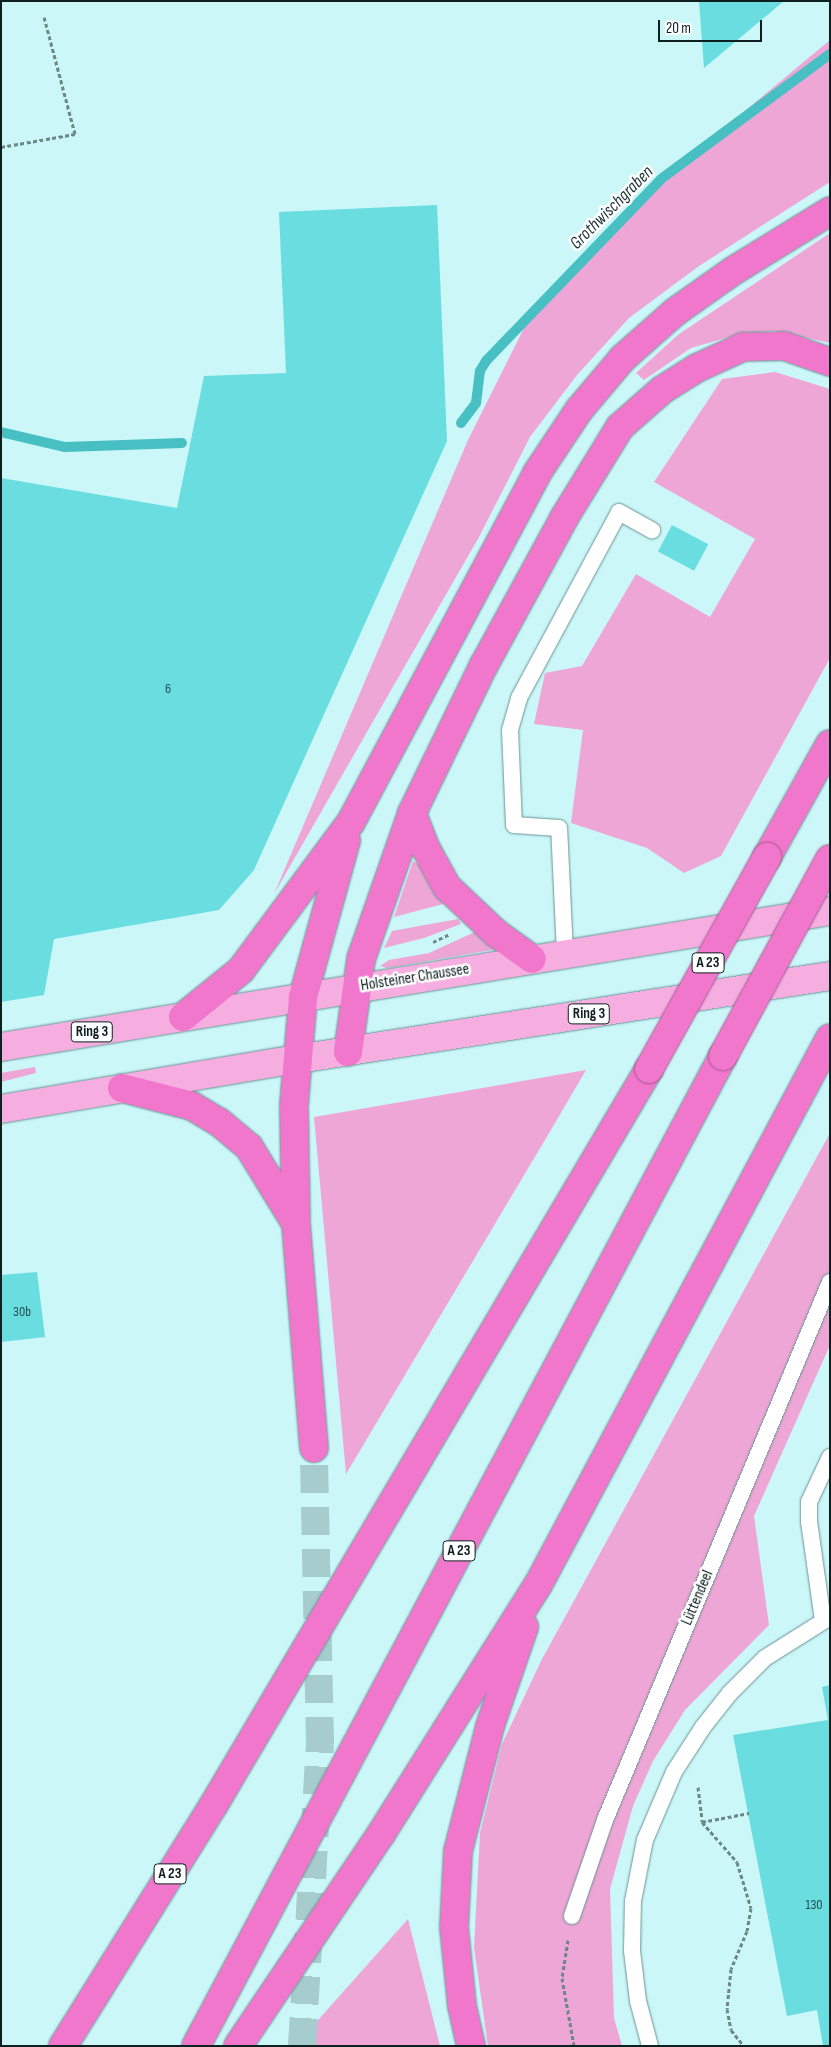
<!DOCTYPE html>
<html>
<head>
<meta charset="utf-8">
<style>
	body { margin:0 }
	#map { position:relative; width:831px; height:2047px; overflow:hidden; background:#ccf7f8; font-family:"Sofia Sans Condensed",sans-serif }
	div>[style] { position:absolute }
	.green>* { inset:0; background:#eea6d6 }
	.stream>* { height:10px; margin:-5px; padding:0 5px; transform-origin:5px; border-radius:5px; background:#48bfc2 }
	.building>* { inset:0; background:#69dde0; transform-origin:0 0 }
	.highway-tunnel>* { height:28px; margin-top:-14px; transform-origin:0; background:repeating-linear-gradient(90deg,#a6cccd 0 28px,transparent 0 42px) }
	.path>* { height:3px; margin-top:-1.5px; transform-origin:0; background:repeating-linear-gradient(90deg,#6a8888 0 4px,transparent 0 6.5px) }
	.roads { filter:drop-shadow(0 0 1px #6a9394) drop-shadow(0 0 1px #6a9394) }
	.lane>* { height:16px; margin:-8px; padding:0 8px; transform-origin:8px; border-radius:8px; background:#fff }
	.primary>* { height:28px; margin:-14px; padding:0 14px; transform-origin:14px; border-radius:14px; background:#f6ade0 }
	.highway>* { height:28px; margin:-14px; padding:0 14px; transform-origin:14px; border-radius:14px; background:#f077cc }
	.bridges { filter:drop-shadow(0 0 1px #a1588f) drop-shadow(0 0 1px #a1588f) }
	.highway-bridge>* { height:28px; margin:-14px; padding:0 14px; transform-origin:14px; border-radius:14px; background:#f077cc }
	span { translate:-50% -50%; white-space:nowrap; text-align:center; line-height:1.15; -webkit-text-stroke:5px #fff; paint-order:stroke }
	.number-label { font-size:14px; color:#254e4f }
	.number-label span { -webkit-text-stroke-width:0 }
	.shield-label span { padding:1px 4px; background:#fff; border:1px solid; border-radius:4px; -webkit-text-stroke-width:0 }
	.shield-label { font-size:15px; color:#0e1f1f; font-weight:700 }
	.street-label { font-size:16px; color:#0e1f1f }
	.water-label { font-size:18px; color:#1e3333; font-style:italic }
	.frame { position:absolute; inset:0; border:2px solid #0e1f1f; pointer-events:none }
	.scale { position:absolute; left:658px; top:20px; width:104px; height:22px; box-sizing:border-box; border:2px solid #0e1f1f; border-top:0; padding-left:6px; font-size:15px; line-height:18px; white-space:nowrap; color:#0e1f1f; -webkit-text-stroke:4px #fff; paint-order:stroke }
</style>
</head>
<body>
<div id="map">
	<div class="green">
		<i style="clip-path:polygon(830px 40px,830px 182px,699px 266px,629px 318px,577px 375px,530px 437px,479px 537px,274px 894px,468px 440px,534px 308px,624px 212px)"></i>
		<i style="clip-path:polygon(830px 233px,830px 343px,774px 331px,743px 333px,691px 348px,644px 380px,636px 373px,679px 334px)"></i>
		<i style="clip-path:polygon(775px 372px,830px 389px,830px 658px,721px 856px,684px 873px,647px 848px,571px 823px,583px 730px,534px 724px,545px 673px,582px 666px,636px 574px,710px 617px,755px 539px,654px 482px,722px 379px)"></i>
		<i style="clip-path:polygon(413px 861px,421px 866px,443px 904px,394px 917px)"></i>
		<i style="clip-path:polygon(458px 919px,461px 924px,424px 938px,384px 948px,392px 931px)"></i>
		<i style="clip-path:polygon(477px 931px,497px 949px,387px 968px,380px 966px,389px 960px,429px 953px)"></i>
		<i style="clip-path:polygon(35px 1067px,36px 1073px,1px 1082px,1px 1073px)"></i>
		<i style="clip-path:polygon(586px 1070px,545px 1140px,346px 1474px,314px 1117px)"></i>
		<i style="clip-path:polygon(830px 1133px,830px 1345px,754px 1516px,769px 1625px,685px 1710px,653px 1761px,633px 1806px,610px 1889px,614px 2018px,622px 2046px,488px 2046px,474px 1948px,480px 1833px,502px 1744px,541px 1661px)"></i>
		<i style="clip-path:polygon(408px 1919px,440px 2046px,295px 2046px)"></i>
	</div>
	<div class="stream">
		<i style="left:461px;top:423px;width:25px;rotate:-53deg"></i>
		<i style="left:476px;top:403px;width:32px;rotate:-83deg"></i>
		<i style="left:480px;top:371px;width:12px;rotate:-59deg"></i>
		<i style="left:486px;top:361px;width:252px;rotate:-46.1deg"></i>
		<i style="left:661px;top:179px;width:210px;rotate:-36.5deg"></i>
		<i style="left:1px;top:432px;width:66px;rotate:13.2deg"></i>
		<i style="left:65px;top:447px;width:117px;rotate:-2deg"></i>
	</div>
	<div class="building">
		<i style="clip-path:polygon(699px 1px,784px 1px,704px 68px)"></i>
		<i style="clip-path:polygon(437px 205px,447px 441px,254px 870px,219px 910px,54px 939px,44px 995px,1px 1002px,1px 478px,177px 508px,204px 376px,286px 373px,279px 212px)"></i>
		<i style="left:672px;top:525px;width:41px;height:30px;rotate:28deg"></i>
		<i style="clip-path:polygon(37px 1272px,45px 1337px,1px 1342px,1px 1275px)"></i>
		<i style="clip-path:polygon(830px 1685px,830px 2046px,823px 2046px,817px 2010px,787px 2016px,733px 1735px,828px 1720px,822px 1687px)"></i>
	</div>
	<div class="highway-tunnel">
		<i style="left:302px;top:2046px;width:302px;rotate:-86.6deg"></i>
		<i style="left:320px;top:1745px;width:297px;rotate:-91.2deg"></i>
	</div>
	<div class="path">
		<i style="left:1px;top:147px;width:75px;rotate:-10deg"></i>
		<i style="left:75px;top:134px;width:121px;rotate:-104.8deg"></i>
		<i style="left:433px;top:942px;width:19px;rotate:-25deg"></i>
		<i style="left:698px;top:1787px;width:35px;rotate:83deg"></i>
		<i style="left:702px;top:1822px;width:53px;rotate:48.8deg"></i>
		<i style="left:737px;top:1862px;width:48px;rotate:73.1deg"></i>
		<i style="left:751px;top:1908px;width:23px;rotate:100deg"></i>
		<i style="left:747px;top:1931px;width:41px;rotate:112.8deg"></i>
		<i style="left:731px;top:1969px;width:40px;rotate:95.7deg"></i>
		<i style="left:727px;top:2009px;width:21px;rotate:79deg"></i>
		<i style="left:731px;top:2030px;width:21px;rotate:51deg"></i>
		<i style="left:702px;top:1822px;width:48px;rotate:-10.8deg"></i>
		<i style="left:568px;top:1940px;width:38px;rotate:99deg"></i>
		<i style="left:562px;top:1978px;width:69px;rotate:80deg"></i>
	</div>
	<div class="roads">
		<div class="lane">
			<i style="left:565px;top:953px;width:125px;rotate:-92.7deg"></i>
			<i style="left:559px;top:828px;width:45px;rotate:-176.2deg"></i>
			<i style="left:514px;top:825px;width:95px;rotate:-92.4deg"></i>
			<i style="left:510px;top:730px;width:33px;rotate:-74deg"></i>
			<i style="left:519px;top:698px;width:211px;rotate:-61.7deg"></i>
			<i style="left:619px;top:512px;width:38px;rotate:29deg"></i>
			<i style="left:823px;top:1621px;width:100px;rotate:-98deg"></i>
			<i style="left:809px;top:1522px;width:20px;rotate:-90deg"></i>
			<i style="left:809px;top:1502px;width:50px;rotate:-65deg"></i>
			<i style="left:572px;top:1916px;width:102px;rotate:-71deg"></i>
			<i style="left:605px;top:1820px;width:583px;rotate:-67.3deg"></i>
			<i style="left:650px;top:2046px;width:47px;rotate:-104.9deg"></i>
			<i style="left:638px;top:2001px;width:50px;rotate:-96.8deg"></i>
			<i style="left:632px;top:1951px;width:50px;rotate:-88.9deg"></i>
			<i style="left:633px;top:1901px;width:62px;rotate:-78.9deg"></i>
			<i style="left:645px;top:1840px;width:74px;rotate:-66.9deg"></i>
			<i style="left:674px;top:1772px;width:54px;rotate:-57.2deg"></i>
			<i style="left:703px;top:1727px;width:43px;rotate:-51.5deg"></i>
			<i style="left:730px;top:1693px;width:49px;rotate:-45deg"></i>
			<i style="left:765px;top:1658px;width:77px;rotate:-32.2deg"></i>
		</div>
		<div class="primary">
			<i style="left:1px;top:1047px;width:840px;rotate:-9.32deg"></i>
			<i style="left:1px;top:1109px;width:301px;rotate:-9.6deg"></i>
			<i style="left:298px;top:1059px;width:538px;rotate:-8.87deg"></i>
		</div>
		<div class="highway">
			<i style="left:412px;top:813px;width:36px;rotate:69deg"></i>
			<i style="left:425px;top:847px;width:46px;rotate:61.2deg"></i>
			<i style="left:447px;top:887px;width:67px;rotate:43.2deg"></i>
			<i style="left:496px;top:933px;width:44px;rotate:35.8deg"></i>
			<i style="left:767px;top:857px;width:129px;rotate:-60.9deg"></i>
			<i style="left:183px;top:1017px;width:75px;rotate:-39deg"></i>
			<i style="left:241px;top:970px;width:184px;rotate:-53.4deg"></i>
			<i style="left:351px;top:822px;width:395px;rotate:-61.9deg"></i>
			<i style="left:537px;top:473px;width:76px;rotate:-56.3deg"></i>
			<i style="left:579px;top:410px;width:68px;rotate:-49.8deg"></i>
			<i style="left:623px;top:358px;width:69px;rotate:-41.5deg"></i>
			<i style="left:675px;top:312px;width:71px;rotate:-35.3deg"></i>
			<i style="left:733px;top:271px;width:114px;rotate:-31.7deg"></i>
			<i style="left:348px;top:1052px;width:94px;rotate:-82deg"></i>
			<i style="left:361px;top:959px;width:155px;rotate:-70.7deg"></i>
			<i style="left:412px;top:813px;width:165px;rotate:-64.1deg"></i>
			<i style="left:484px;top:665px;width:167px;rotate:-61.4deg"></i>
			<i style="left:564px;top:518px;width:107px;rotate:-58.4deg"></i>
			<i style="left:620px;top:427px;width:56px;rotate:-41.4deg"></i>
			<i style="left:662px;top:390px;width:41px;rotate:-32.2deg"></i>
			<i style="left:697px;top:368px;width:51px;rotate:-24.5deg"></i>
			<i style="left:743px;top:347px;width:41px;rotate:-1.4deg"></i>
			<i style="left:784px;top:346px;width:49px;rotate:19.2deg"></i>
			<i style="left:122px;top:1088px;width:72px;rotate:14.4deg"></i>
			<i style="left:192px;top:1106px;width:31px;rotate:31deg"></i>
			<i style="left:219px;top:1122px;width:39px;rotate:40deg"></i>
			<i style="left:249px;top:1147px;width:88px;rotate:58.5deg"></i>
			<i style="left:314px;top:1448px;width:225px;rotate:-94.6deg"></i>
			<i style="left:296px;top:1224px;width:119px;rotate:-91deg"></i>
			<i style="left:294px;top:1105px;width:108px;rotate:-85.2deg"></i>
			<i style="left:303px;top:997px;width:162px;rotate:-74.6deg"></i>
			<i style="left:63px;top:2046px;width:283px;rotate:-58deg"></i>
			<i style="left:213px;top:1806px;width:856px;rotate:-59.39deg"></i>
			<i style="left:196px;top:2046px;width:1122px;rotate:-61.97deg"></i>
			<i style="left:238px;top:2046px;width:256px;rotate:-56deg"></i>
			<i style="left:381px;top:1834px;width:294px;rotate:-57.8deg"></i>
			<i style="left:538px;top:1585px;width:620px;rotate:-61.91deg"></i>
			<i style="left:471px;top:2046px;width:41px;rotate:-102.7deg"></i>
			<i style="left:462px;top:2006px;width:79px;rotate:-95.8deg"></i>
			<i style="left:454px;top:1927px;width:76px;rotate:-87deg"></i>
			<i style="left:458px;top:1851px;width:129px;rotate:-75.6deg"></i>
			<i style="left:490px;top:1726px;width:105px;rotate:-71deg"></i>
		</div>
	</div>
	<div class="bridges">
		<div class="highway-bridge">
			<i style="left:723px;top:1056px;width:224px;rotate:-61.5deg"></i>
			<i style="left:649px;top:1069px;width:243px;rotate:-60.9deg"></i>
		</div>
	</div>
	<div class="number-label">
		<span style="left:168px;top:689px">6</span>
		<span style="left:22px;top:1312px">30b</span>
		<span style="left:814px;top:1905px">130</span>
	</div>
	<div class="shield-label">
		<span style="left:708px;top:963px">A 23</span>
		<span style="left:589px;top:1014px">Ring 3</span>
		<span style="left:92px;top:1032px">Ring 3</span>
		<span style="left:459px;top:1551px">A 23</span>
		<span style="left:170px;top:1874px">A 23</span>
	</div>
	<div class="street-label">
		<span style="left:415px;top:978px;rotate:-9deg">Holsteiner Chaussee</span>
		<span style="left:698px;top:1598px;rotate:-67deg">Lüttendeel</span>
	</div>
	<div class="water-label">
		<span style="left:612px;top:208px;rotate:-45deg">Grothwischgraben</span>
	</div>
	<div class="frame"></div>
	<div class="scale">20 m</div>
</div>
</body>
</html>
